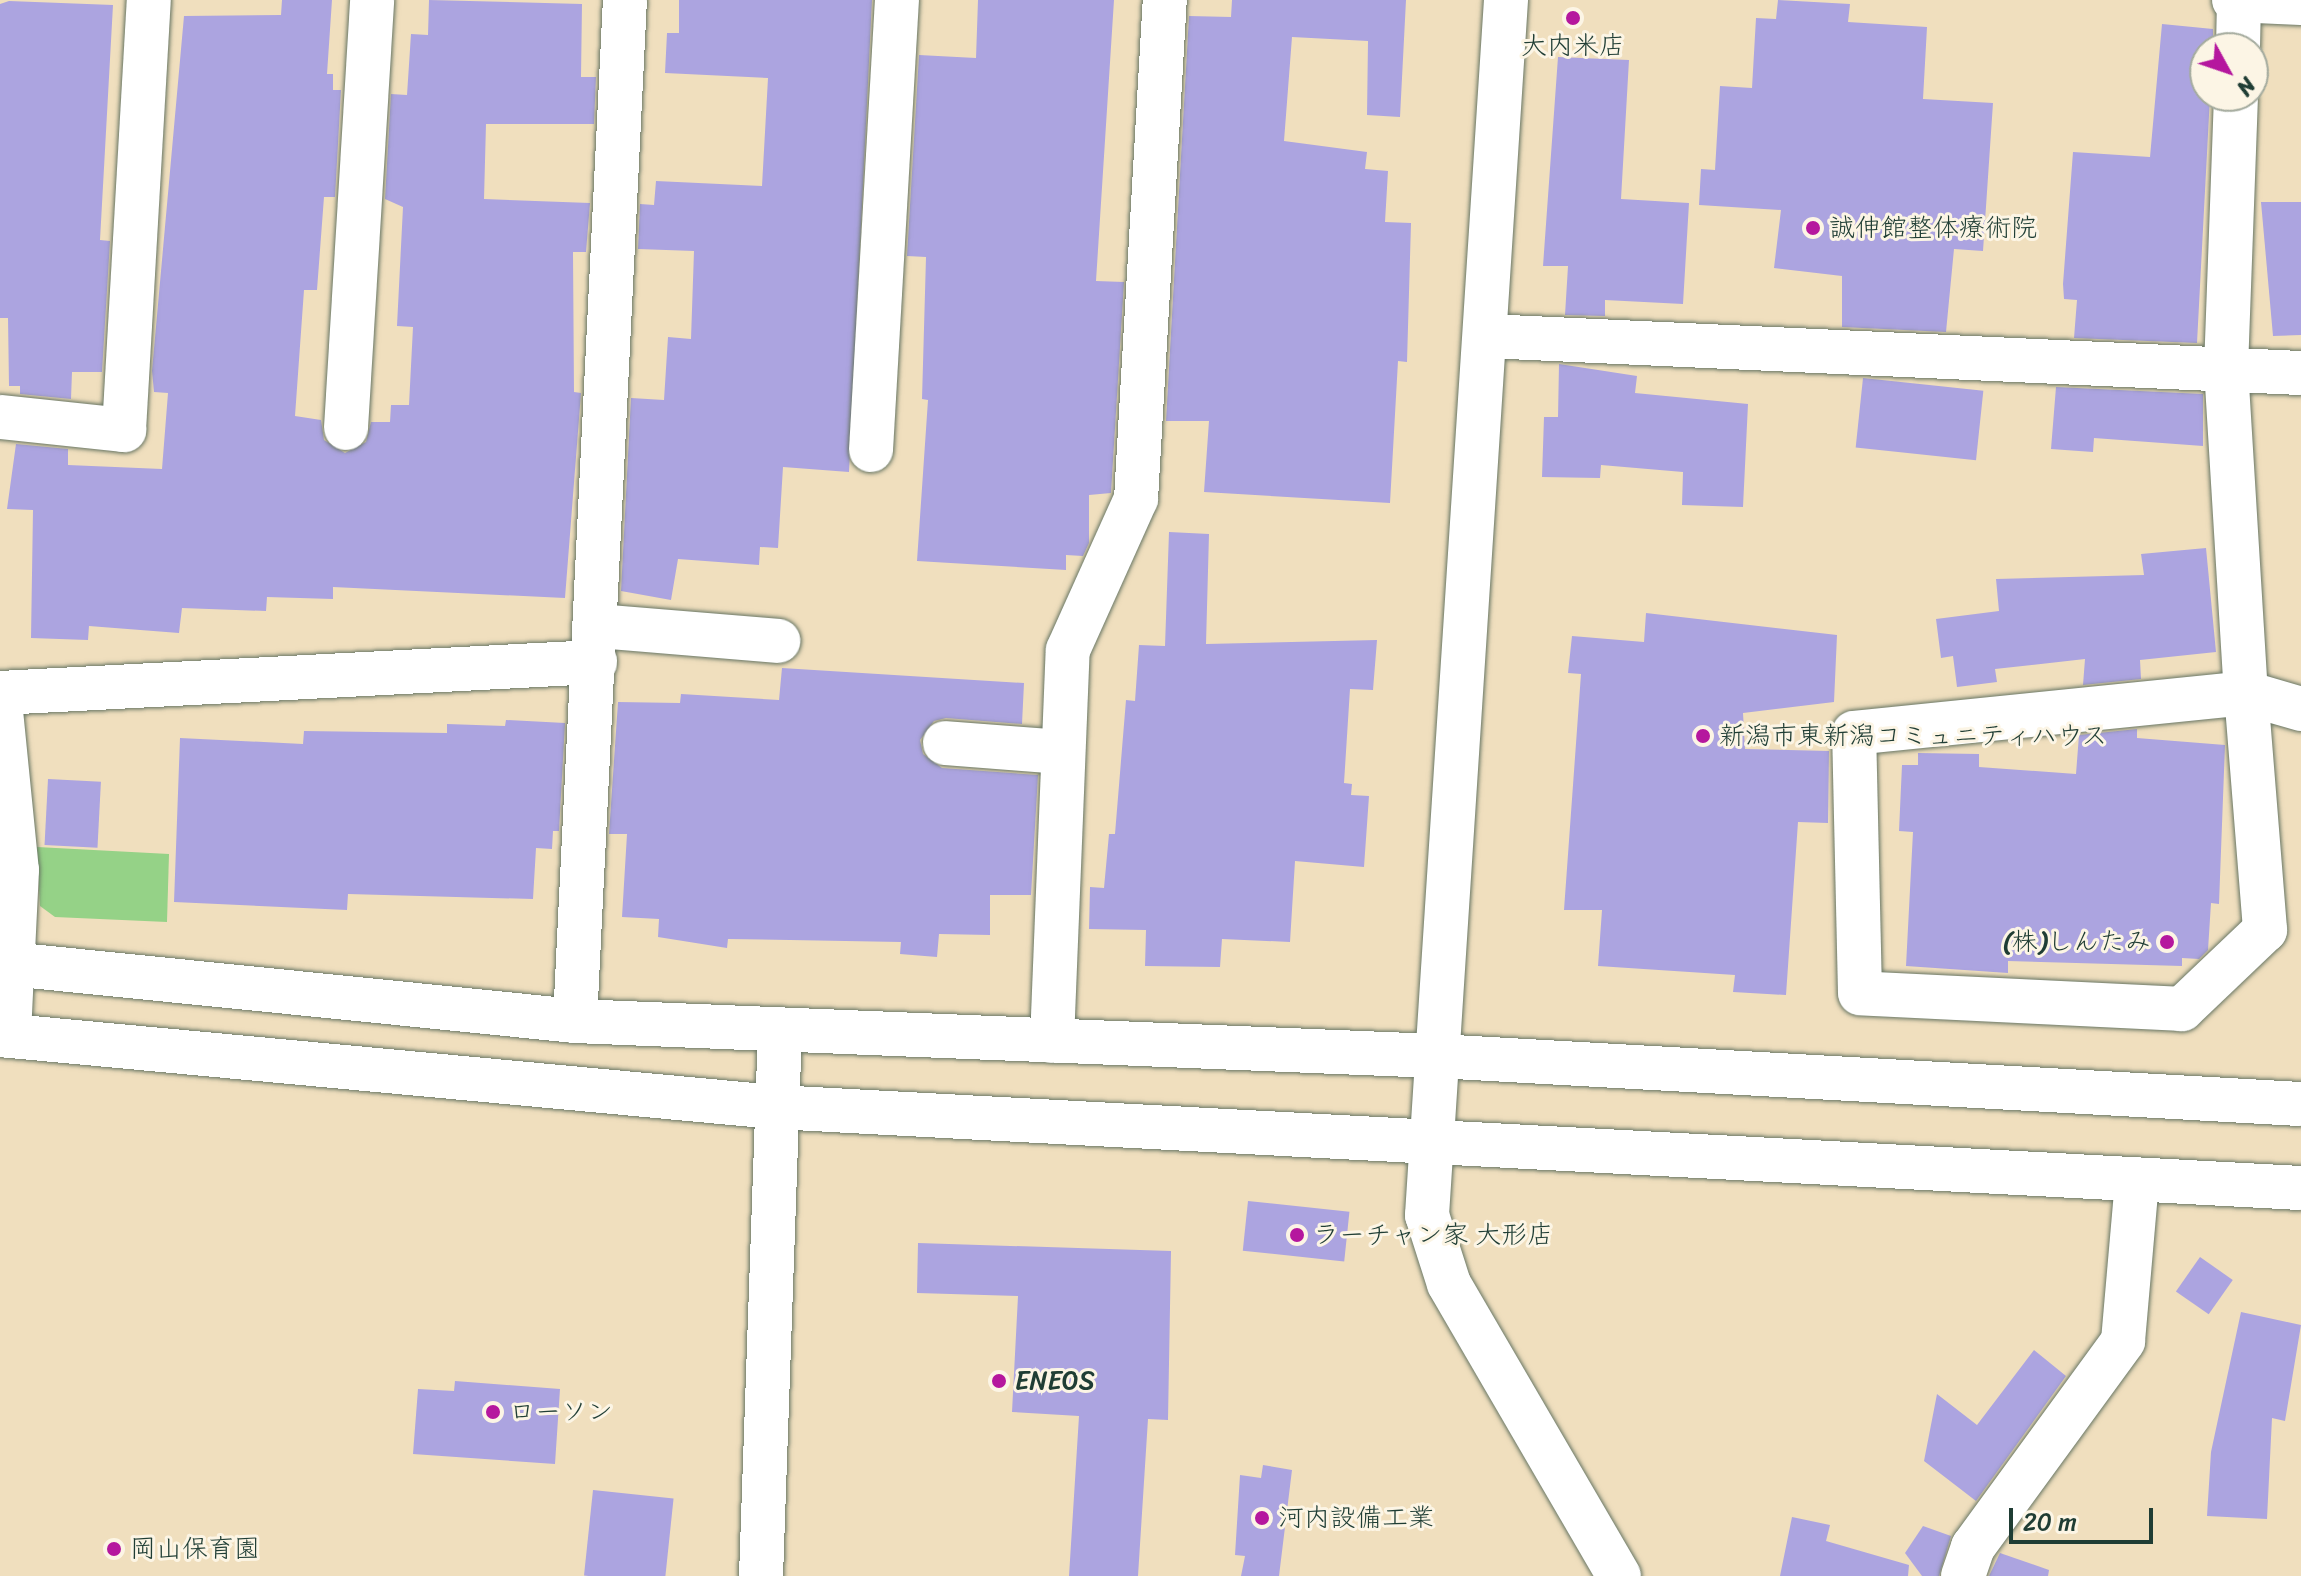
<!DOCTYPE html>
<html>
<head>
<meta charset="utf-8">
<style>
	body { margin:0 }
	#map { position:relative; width:2301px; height:1576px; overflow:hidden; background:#f0dfbe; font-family:Sriracha,"Klee One",sans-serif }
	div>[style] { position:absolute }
	.green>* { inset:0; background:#95d287 }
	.building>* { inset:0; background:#aca4e0; transform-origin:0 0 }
	.roads { filter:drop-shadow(0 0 2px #687664) drop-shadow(0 0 2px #687664) }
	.minor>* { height:44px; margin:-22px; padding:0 22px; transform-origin:22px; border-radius:22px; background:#fff }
	.dots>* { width:22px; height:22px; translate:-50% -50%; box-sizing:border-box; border:4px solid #fcf5e5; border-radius:50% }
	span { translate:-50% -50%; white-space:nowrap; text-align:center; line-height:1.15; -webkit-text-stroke:6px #fcf5e5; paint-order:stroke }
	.poi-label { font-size:26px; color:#1f3d34 }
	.left { translate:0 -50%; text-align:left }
	.right { translate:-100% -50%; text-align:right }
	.north { position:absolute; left:2189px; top:32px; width:80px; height:80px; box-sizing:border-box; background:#fcf5e5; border:2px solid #a4ab9e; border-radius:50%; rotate:130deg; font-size:22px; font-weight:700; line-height:32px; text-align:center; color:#1f3d34 }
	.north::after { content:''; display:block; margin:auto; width:28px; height:36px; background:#b5179e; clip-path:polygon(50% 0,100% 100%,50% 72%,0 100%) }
	.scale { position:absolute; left:2009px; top:1508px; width:144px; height:36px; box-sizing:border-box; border:4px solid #1f3d34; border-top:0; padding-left:10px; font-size:24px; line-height:28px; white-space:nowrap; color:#1f3d34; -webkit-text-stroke:6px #fcf5e5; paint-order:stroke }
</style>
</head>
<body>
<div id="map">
	<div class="green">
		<i style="clip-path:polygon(37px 847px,169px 854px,167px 922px,55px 917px,40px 906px)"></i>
	</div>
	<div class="building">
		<i style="clip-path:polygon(282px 0,332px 0,327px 74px,333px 74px,333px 90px,341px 90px,335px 197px,324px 197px,317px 290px,304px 290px,295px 416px,321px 420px,324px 440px,345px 453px,366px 442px,371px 422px,390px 422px,391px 405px,409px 405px,413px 327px,397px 326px,403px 207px,385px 199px,391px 94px,407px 95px,411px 34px,428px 35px,429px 0,582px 4px,581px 77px,596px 77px,594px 124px,486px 124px,484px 199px,590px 203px,586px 252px,573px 252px,574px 392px,581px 393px,565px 598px,333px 587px,333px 599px,267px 597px,266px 611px,182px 608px,179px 633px,89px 626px,88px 640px,31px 638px,33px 510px,7px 509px,16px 444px,68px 449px,68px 465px,162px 469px,168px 393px,154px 392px,152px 371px,184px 16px,281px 15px)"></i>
		<i style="clip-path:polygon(679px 0,872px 0,849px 472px,783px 467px,778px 548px,760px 547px,759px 565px,678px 559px,671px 600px,621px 591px,631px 398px,664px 400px,668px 337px,691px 339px,694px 251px,638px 249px,640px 204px,654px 205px,656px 181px,762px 186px,768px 78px,665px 73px,667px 33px,679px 33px)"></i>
		<i style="clip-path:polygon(978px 0,1114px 0,1096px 281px,1124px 282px,1111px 493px,1089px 495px,1089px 543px,1083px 556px,1066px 555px,1066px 570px,917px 561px,928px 400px,922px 399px,926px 257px,907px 256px,919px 55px,976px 58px)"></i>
		<i style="clip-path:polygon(1232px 0,1406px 0,1400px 117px,1367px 115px,1368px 41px,1292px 37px,1284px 141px,1367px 152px,1365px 169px,1388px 171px,1385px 222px,1411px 223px,1407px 362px,1398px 361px,1390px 503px,1204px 492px,1209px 421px,1166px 421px,1189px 16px,1231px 17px)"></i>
		<i style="clip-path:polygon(1778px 0,1850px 4px,1848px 22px,1927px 27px,1923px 99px,1993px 103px,1983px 251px,1954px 249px,1946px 332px,1842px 327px,1842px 276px,1774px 268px,1781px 210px,1699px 205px,1701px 169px,1715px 170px,1720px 86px,1752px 88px,1756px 18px,1776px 19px)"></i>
		<i style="clip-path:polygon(9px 1px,113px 5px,100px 240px,110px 241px,102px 372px,72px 372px,71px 399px,20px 394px,20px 386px,9px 386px,8px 318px,0 318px,0 4px)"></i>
		<i style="clip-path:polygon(2162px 24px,2213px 29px,2213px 48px,2205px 48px,2210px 96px,2197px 343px,2074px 338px,2077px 300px,2064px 299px,2063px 284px,2073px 152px,2150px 157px)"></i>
		<i style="clip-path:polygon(1558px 57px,1629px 60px,1621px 199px,1689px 203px,1683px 304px,1605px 300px,1605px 316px,1565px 315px,1568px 266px,1543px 266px)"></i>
		<i style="clip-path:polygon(2261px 202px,2301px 202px,2301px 335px,2273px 336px)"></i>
		<i style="clip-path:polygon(1559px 364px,1637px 376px,1635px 393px,1748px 404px,1743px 507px,1682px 505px,1683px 472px,1601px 465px,1600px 478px,1542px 477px,1544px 417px,1558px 417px)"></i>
		<i style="left:1863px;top:378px;width:121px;height:70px;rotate:6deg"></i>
		<i style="clip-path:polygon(2056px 387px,2203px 394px,2203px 446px,2094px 438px,2093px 452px,2051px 449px)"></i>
		<i style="clip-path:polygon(1169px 532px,1209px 534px,1206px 644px,1377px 640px,1373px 690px,1350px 689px,1344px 783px,1352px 784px,1351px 795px,1369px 796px,1364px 867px,1295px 861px,1290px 942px,1222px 939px,1220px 967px,1145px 966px,1146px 930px,1089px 929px,1090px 887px,1104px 888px,1109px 834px,1115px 834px,1126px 700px,1135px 701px,1139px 645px,1165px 646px)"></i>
		<i style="clip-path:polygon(2206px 548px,2216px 652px,2140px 660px,2141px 679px,2083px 685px,2085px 659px,1995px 669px,1997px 682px,1957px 687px,1953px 656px,1941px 658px,1936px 619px,1999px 611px,1996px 579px,2144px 575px,2141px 554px)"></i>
		<i style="clip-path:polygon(1646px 613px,1837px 635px,1834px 702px,1743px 713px,1745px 749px,1829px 751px,1828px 823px,1798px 822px,1786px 995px,1733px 992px,1735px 975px,1598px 966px,1602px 910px,1564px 910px,1581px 674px,1568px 673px,1572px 636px,1644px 642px)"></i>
		<i style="clip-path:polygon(782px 668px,1024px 683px,1022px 724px,946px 718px,934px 721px,920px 740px,923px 754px,942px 768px,1038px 775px,1031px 895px,990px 895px,990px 935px,939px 934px,937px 957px,900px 954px,901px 942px,728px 939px,727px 948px,658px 937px,659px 919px,622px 917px,627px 834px,609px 834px,618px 702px,680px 703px,681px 694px,779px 700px)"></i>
		<i style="clip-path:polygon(506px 720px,565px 723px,559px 831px,553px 831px,552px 849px,536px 848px,533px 899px,348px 894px,347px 910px,174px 902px,180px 738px,303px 744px,304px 731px,447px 733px,447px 724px,505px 726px)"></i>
		<i style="clip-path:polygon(2137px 729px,2137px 738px,2225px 745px,2219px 904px,2211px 903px,2208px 950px,2199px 959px,2182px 958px,2182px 966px,2008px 961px,2008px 973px,1906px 966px,1913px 832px,1899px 831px,1902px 765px,1918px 765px,1918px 753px,1979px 754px,1979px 767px,2076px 774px,2079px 735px)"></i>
		<i style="left:48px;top:779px;width:53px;height:66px;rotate:3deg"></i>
		<i style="left:1248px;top:1201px;width:102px;height:50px;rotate:6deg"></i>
		<i style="clip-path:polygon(918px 1243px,1171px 1251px,1168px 1420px,1148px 1419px,1138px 1576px,1069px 1576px,1079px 1416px,1012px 1412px,1018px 1296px,917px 1293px)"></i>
		<i style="left:2200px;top:1257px;width:40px;height:42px;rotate:35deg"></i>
		<i style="clip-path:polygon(2241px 1312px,2301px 1325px,2285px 1421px,2272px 1418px,2267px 1519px,2207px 1516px,2211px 1452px)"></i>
		<i style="clip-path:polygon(2034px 1350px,2066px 1376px,1976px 1501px,1924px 1461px,1937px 1394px,1977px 1425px)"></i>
		<i style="clip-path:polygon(455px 1381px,560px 1389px,555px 1464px,413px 1454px,418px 1389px,454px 1391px)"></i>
		<i style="clip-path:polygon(1263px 1465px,1292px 1470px,1279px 1576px,1241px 1576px,1245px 1556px,1235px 1555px,1240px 1475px,1261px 1478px)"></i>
		<i style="left:593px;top:1490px;width:81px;height:86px;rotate:6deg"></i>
		<i style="clip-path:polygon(1792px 1517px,1830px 1525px,1826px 1541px,1909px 1565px,1908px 1576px,1780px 1576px)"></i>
		<i style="clip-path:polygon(1923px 1526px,1951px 1536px,1939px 1576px,1922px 1576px,1905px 1553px)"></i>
		<i style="clip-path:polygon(2000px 1553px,2049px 1570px,2048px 1576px,1989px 1576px)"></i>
	</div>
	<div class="roads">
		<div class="minor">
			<i style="left:1506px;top:0;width:1218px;rotate:93.72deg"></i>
			<i style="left:1427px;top:1215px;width:72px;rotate:72.3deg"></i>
			<i style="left:1449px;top:1284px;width:338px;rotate:59.8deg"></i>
			<i style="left:2234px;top:0;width:67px;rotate:2.6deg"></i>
			<i style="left:2238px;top:48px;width:48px;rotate:-88.8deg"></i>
			<i style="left:2236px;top:96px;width:272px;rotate:92.1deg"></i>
			<i style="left:2226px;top:368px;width:326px;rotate:86.5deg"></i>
			<i style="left:2246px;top:693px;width:57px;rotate:16.2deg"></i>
			<i style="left:1486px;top:336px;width:816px;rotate:2.6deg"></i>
			<i style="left:0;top:417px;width:125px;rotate:6deg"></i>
			<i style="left:124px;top:430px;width:431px;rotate:-86.7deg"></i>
			<i style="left:346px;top:428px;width:429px;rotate:-86.5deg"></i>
			<i style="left:871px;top:450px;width:451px;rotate:-86.7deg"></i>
			<i style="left:597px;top:626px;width:182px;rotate:4.7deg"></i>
			<i style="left:0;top:693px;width:596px;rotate:-2.98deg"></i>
			<i style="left:2246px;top:693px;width:238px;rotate:85.4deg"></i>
			<i style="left:2265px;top:930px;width:115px;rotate:136.4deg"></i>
			<i style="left:2182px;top:1009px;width:322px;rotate:-177.2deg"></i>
			<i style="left:1860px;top:993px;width:260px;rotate:-91.3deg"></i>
			<i style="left:1854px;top:733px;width:394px;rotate:-5.8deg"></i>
			<i style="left:0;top:701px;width:170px;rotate:84.3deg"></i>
			<i style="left:17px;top:870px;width:166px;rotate:92.8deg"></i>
			<i style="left:945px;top:743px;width:118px;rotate:4.4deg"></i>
			<i style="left:0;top:963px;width:578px;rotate:5.76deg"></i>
			<i style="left:575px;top:1021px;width:862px;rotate:2.33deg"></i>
			<i style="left:1436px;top:1056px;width:866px;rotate:3.18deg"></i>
			<i style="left:575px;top:1021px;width:1022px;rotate:-87.2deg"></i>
			<i style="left:0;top:1035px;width:778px;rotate:5.31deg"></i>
			<i style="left:775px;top:1107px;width:1528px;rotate:3.04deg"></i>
			<i style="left:1052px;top:1041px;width:391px;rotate:-87.7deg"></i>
			<i style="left:1068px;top:650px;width:166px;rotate:-65.8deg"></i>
			<i style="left:1136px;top:499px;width:500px;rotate:-86.7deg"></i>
			<i style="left:761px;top:1576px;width:546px;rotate:-88.01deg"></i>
			<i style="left:1963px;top:1576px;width:31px;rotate:-71deg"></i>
			<i style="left:1973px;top:1547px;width:255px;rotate:-53.9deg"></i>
			<i style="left:2123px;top:1341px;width:162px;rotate:-85deg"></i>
		</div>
	</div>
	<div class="dots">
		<i style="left:1573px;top:18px;background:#b5179e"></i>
		<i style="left:1813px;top:228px;background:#b5179e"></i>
		<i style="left:1703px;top:736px;background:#b5179e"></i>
		<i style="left:2167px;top:942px;background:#b5179e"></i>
		<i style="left:1297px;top:1235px;background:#b5179e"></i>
		<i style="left:999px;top:1381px;background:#b5179e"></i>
		<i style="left:493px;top:1412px;background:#b5179e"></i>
		<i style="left:1262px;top:1518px;background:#b5179e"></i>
		<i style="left:114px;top:1549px;background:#b5179e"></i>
	</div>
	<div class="poi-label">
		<span style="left:1573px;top:46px">大内米店</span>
		<span class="left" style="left:1829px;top:228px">誠伸館整体療術院</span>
		<span class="left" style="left:1719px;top:736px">新潟市東新潟コミュニティハウス</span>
		<span class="right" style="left:2151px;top:942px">(株)しんたみ</span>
		<span class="left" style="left:1313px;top:1235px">ラーチャン家 大形店</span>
		<span class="left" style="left:1015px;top:1381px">ENEOS</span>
		<span class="left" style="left:509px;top:1412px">ローソン</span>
		<span class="left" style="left:1278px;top:1518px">河内設備工業</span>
		<span class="left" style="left:130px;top:1549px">岡山保育園</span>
	</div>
	<div class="north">N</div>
	<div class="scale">20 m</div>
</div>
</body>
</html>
